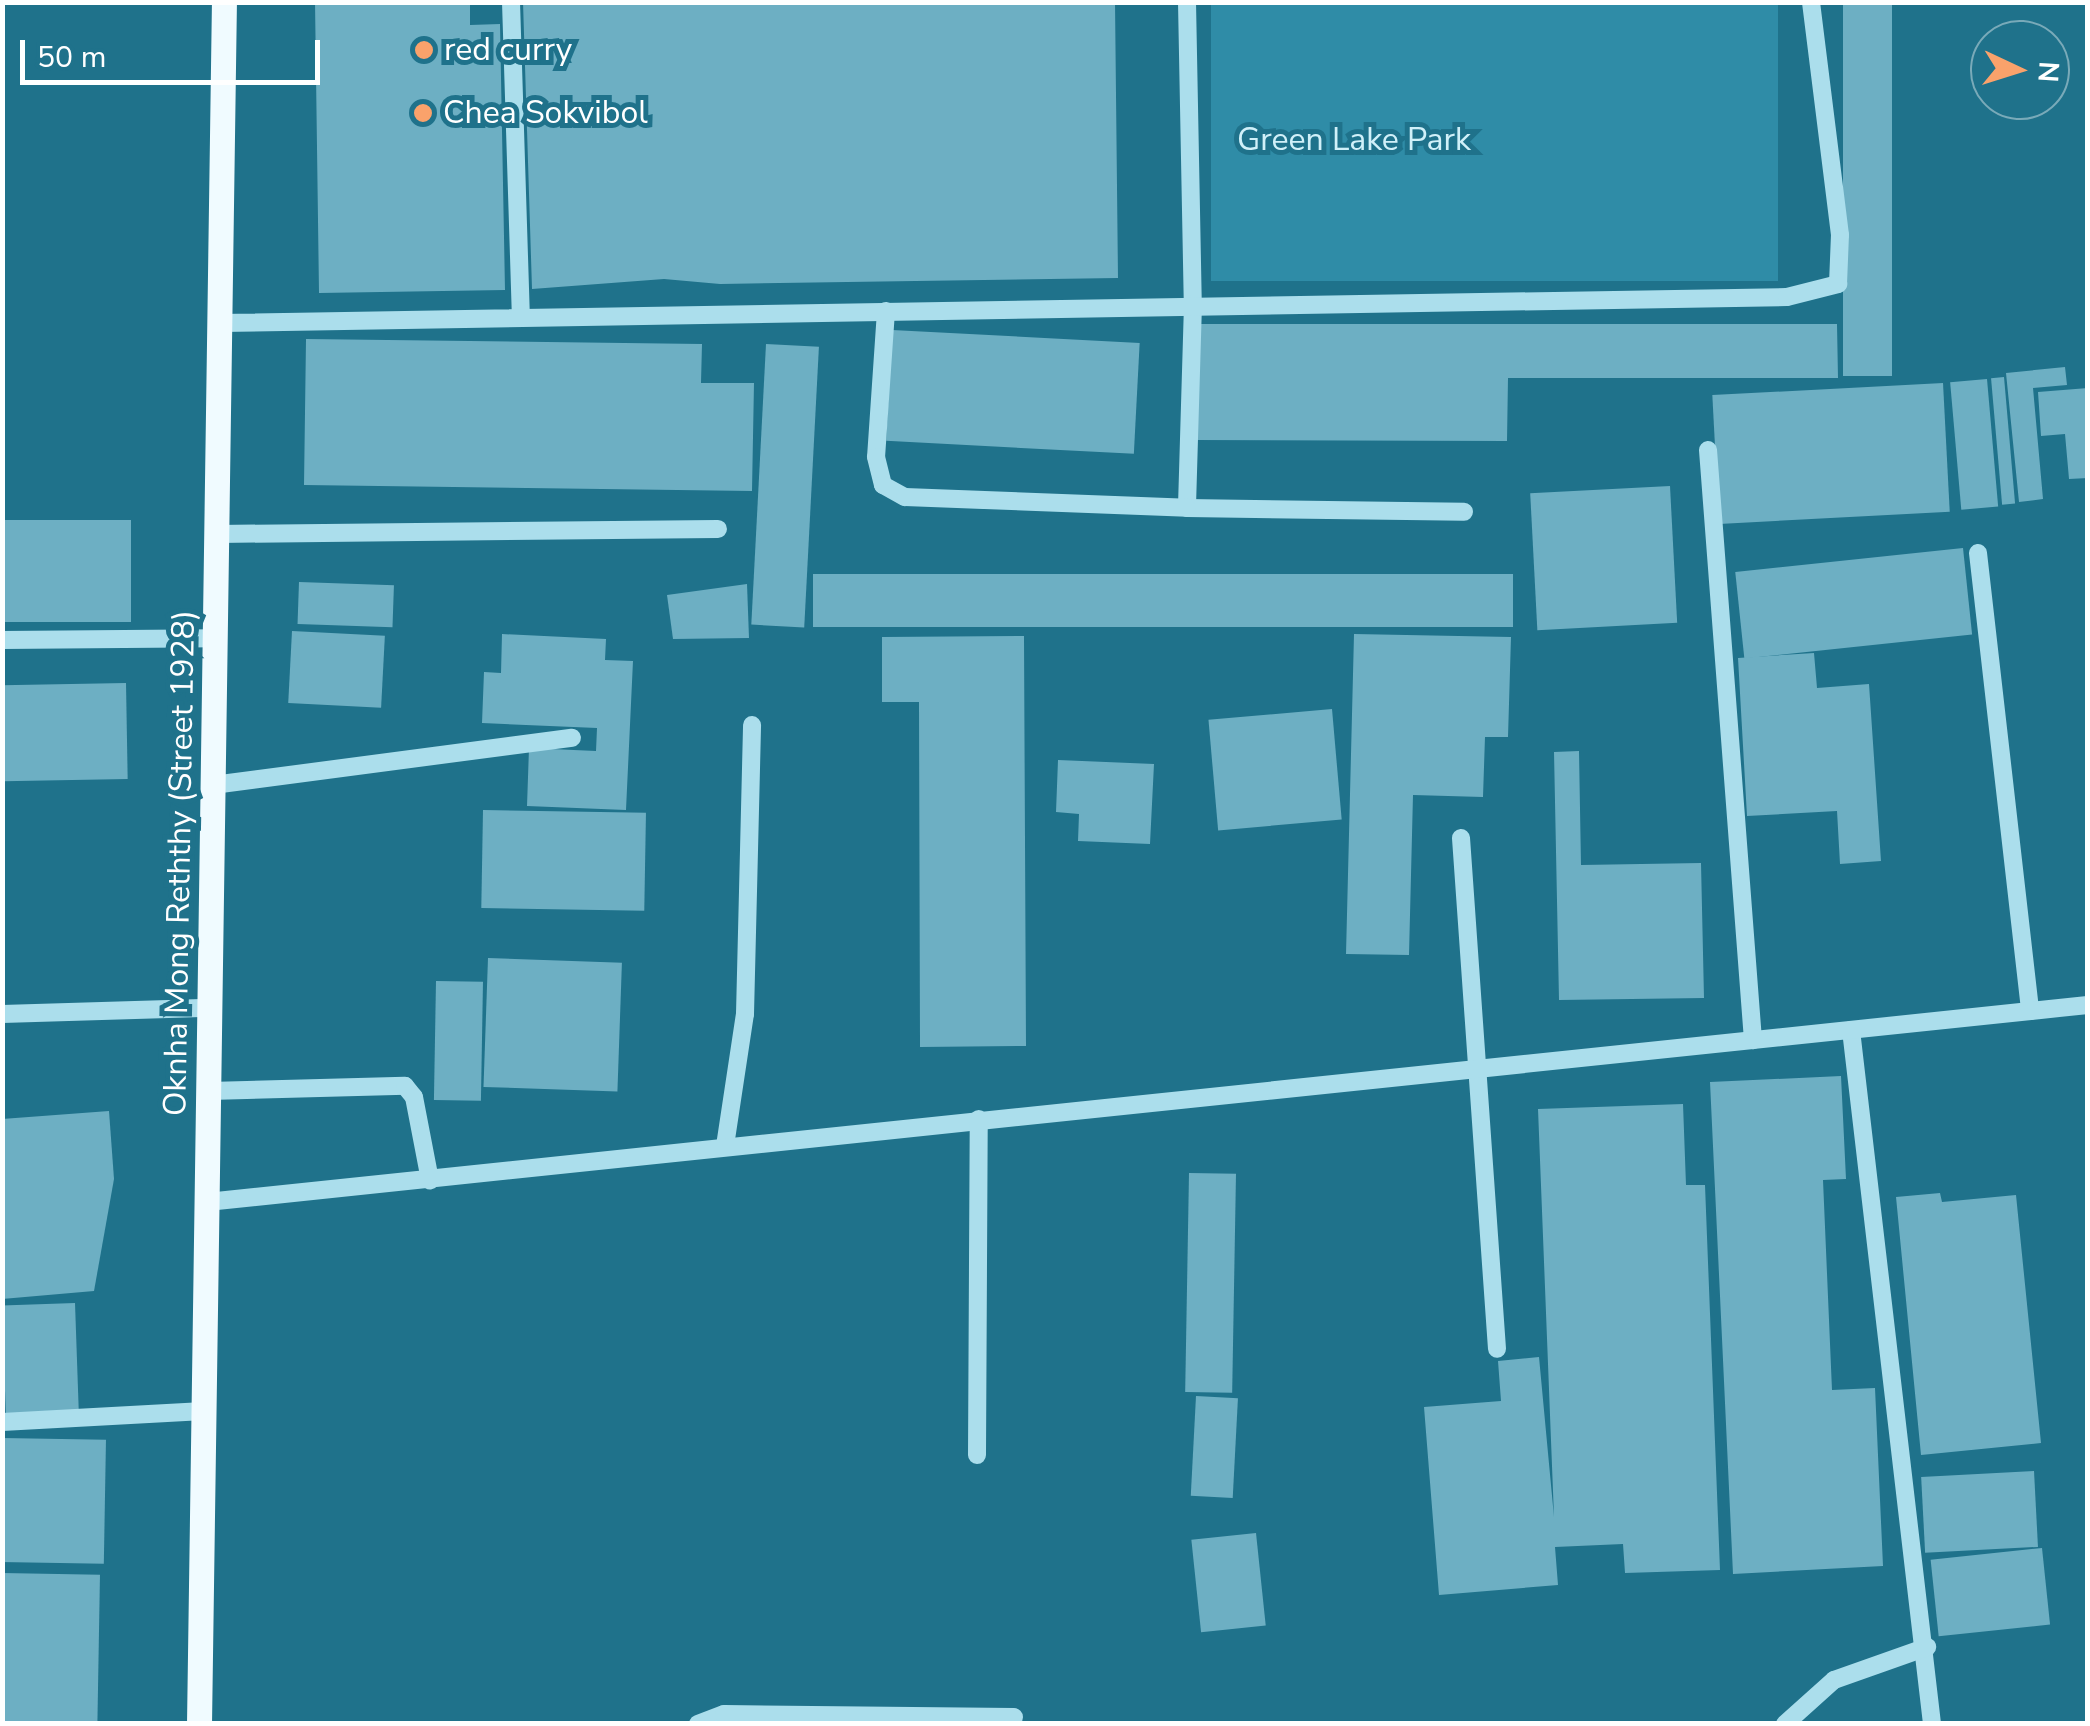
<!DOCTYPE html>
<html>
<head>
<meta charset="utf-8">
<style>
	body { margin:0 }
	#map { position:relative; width:2090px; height:1726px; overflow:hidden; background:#1f728b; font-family:"Nunito Sans",sans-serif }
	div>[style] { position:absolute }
	.green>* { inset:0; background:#2f8ca7; transform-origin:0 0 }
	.building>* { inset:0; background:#6dafc3; transform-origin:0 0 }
	.minor>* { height:18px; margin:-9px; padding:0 9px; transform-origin:9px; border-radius:9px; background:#abdeec }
	.major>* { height:25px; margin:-12.5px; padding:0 12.5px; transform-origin:12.5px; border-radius:12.5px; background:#f0fbff }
	.dots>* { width:28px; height:28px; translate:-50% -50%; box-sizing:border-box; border:5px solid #1f728b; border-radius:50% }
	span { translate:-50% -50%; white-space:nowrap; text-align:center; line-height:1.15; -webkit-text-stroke:10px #1f728b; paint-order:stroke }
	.poi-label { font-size:32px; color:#fff }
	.left { translate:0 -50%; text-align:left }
	.park-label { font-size:32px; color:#d0f0f9 }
	.street-label { font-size:32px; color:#fff }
	.frame { position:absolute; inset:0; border:5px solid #fff; pointer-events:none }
	.north { position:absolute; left:1970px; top:20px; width:100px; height:100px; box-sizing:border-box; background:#1f728b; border:2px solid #79aab9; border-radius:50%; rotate:94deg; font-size:28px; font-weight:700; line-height:40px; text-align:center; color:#fff }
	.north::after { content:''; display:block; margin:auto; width:35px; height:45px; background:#faa26b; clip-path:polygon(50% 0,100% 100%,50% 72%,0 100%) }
	.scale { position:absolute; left:20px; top:40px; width:300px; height:45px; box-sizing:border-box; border:5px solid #fff; border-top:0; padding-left:12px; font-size:30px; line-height:35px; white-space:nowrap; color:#fff; -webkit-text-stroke:8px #1f728b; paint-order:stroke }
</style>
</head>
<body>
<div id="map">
	<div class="green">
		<i style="left:1211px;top:3px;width:567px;height:278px"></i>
	</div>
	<div class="building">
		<i style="clip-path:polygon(315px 2px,470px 2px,470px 25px,500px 24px,505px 290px,319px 293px)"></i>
		<i style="clip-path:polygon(523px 2px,1115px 2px,1118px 278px,720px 284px,664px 279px,532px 289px)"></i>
		<i style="left:1843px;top:2px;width:49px;height:374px"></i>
		<i style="clip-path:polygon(1196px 324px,1837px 324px,1838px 378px,1508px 378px,1507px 441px,1196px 440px)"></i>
		<i style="left:892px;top:330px;width:248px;height:111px;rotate:3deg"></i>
		<i style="clip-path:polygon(306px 339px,702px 344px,701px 383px,754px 383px,752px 491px,304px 485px)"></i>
		<i style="left:766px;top:344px;width:53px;height:281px;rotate:3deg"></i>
		<i style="clip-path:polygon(2065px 367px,2067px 385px,2033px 388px,2043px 499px,2019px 502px,2006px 373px)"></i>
		<i style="left:2004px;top:377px;width:127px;height:13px;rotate:85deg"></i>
		<i style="left:1987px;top:379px;width:128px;height:37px;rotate:85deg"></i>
		<i style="left:1943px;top:383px;width:129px;height:231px;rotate:87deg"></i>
		<i style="clip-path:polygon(2088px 388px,2088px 478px,2069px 479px,2065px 434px,2041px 436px,2038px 392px)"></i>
		<i style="left:1670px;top:486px;width:137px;height:140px;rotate:87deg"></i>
		<i style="left:131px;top:520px;width:102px;height:129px;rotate:90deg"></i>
		<i style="left:1963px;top:548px;width:87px;height:229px;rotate:84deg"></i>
		<i style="left:813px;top:574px;width:700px;height:53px"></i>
		<i style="left:299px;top:582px;width:95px;height:42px;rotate:2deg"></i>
		<i style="clip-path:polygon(747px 584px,749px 638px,673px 639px,667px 595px)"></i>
		<i style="left:292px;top:631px;width:93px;height:72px;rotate:3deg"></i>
		<i style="clip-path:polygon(502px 634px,606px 639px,605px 660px,633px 661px,626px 810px,527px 806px,529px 748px,596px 751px,597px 728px,482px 723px,484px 672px,501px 673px)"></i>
		<i style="clip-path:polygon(1354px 634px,1511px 637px,1508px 737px,1485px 737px,1483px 797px,1413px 795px,1409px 955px,1346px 954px)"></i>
		<i style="clip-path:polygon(1024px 636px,1026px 1046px,920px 1047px,919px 702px,882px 702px,882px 637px)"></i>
		<i style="clip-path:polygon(1814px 653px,1817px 688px,1869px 684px,1881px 861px,1840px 864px,1837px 811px,1747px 816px,1738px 658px)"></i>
		<i style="left:126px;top:683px;width:96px;height:124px;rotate:89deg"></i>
		<i style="left:1332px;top:709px;width:111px;height:124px;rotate:85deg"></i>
		<i style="clip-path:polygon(1579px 751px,1581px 865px,1701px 863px,1704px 998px,1559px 1000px,1554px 752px)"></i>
		<i style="clip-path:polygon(1058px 760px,1154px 764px,1150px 844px,1078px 841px,1079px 814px,1056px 812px)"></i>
		<i style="left:483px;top:810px;width:163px;height:98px;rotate:1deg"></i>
		<i style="left:488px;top:958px;width:134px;height:129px;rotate:2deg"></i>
		<i style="left:436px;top:981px;width:47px;height:119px;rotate:1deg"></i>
		<i style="clip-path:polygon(1841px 1076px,1846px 1179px,1823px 1180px,1832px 1390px,1875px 1388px,1883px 1566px,1733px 1574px,1710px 1082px)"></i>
		<i style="clip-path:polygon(1683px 1104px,1686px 1185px,1705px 1185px,1720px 1570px,1625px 1573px,1623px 1544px,1555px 1547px,1558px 1585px,1439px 1595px,1424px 1407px,1501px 1401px,1498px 1361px,1539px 1357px,1554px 1517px,1538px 1109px)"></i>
		<i style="clip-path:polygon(109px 1111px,114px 1179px,94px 1291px,2px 1299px,2px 1119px)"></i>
		<i style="left:1189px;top:1173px;width:47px;height:219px;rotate:1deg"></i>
		<i style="clip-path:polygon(1940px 1193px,1942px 1202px,2016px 1195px,2041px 1443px,1921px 1455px,1896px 1197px)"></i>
		<i style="left:75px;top:1303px;width:111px;height:73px;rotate:88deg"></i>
		<i style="left:1196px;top:1396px;width:42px;height:100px;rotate:3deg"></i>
		<i style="left:2px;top:1438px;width:104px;height:124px;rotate:1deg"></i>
		<i style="left:2034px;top:1471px;width:76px;height:113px;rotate:87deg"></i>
		<i style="left:1256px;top:1533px;width:93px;height:65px;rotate:84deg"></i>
		<i style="left:2042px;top:1548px;width:77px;height:112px;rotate:84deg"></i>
		<i style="left:2px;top:1573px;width:98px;height:151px;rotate:1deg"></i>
	</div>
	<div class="minor">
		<i style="left:511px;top:2px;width:316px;rotate:88.2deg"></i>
		<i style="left:1187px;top:2px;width:302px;rotate:88.9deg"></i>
		<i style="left:1193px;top:304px;width:204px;rotate:91.7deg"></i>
		<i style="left:1187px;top:508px;width:277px;rotate:0.8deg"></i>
		<i style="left:886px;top:311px;width:146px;rotate:93.9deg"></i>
		<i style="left:876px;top:457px;width:29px;rotate:76deg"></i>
		<i style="left:883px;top:485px;width:25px;rotate:29deg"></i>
		<i style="left:905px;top:497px;width:282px;rotate:2.2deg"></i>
		<i style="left:220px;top:323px;width:1567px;rotate:-0.95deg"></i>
		<i style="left:1787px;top:297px;width:53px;rotate:-14.3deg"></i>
		<i style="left:1838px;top:284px;width:49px;rotate:-87.7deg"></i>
		<i style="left:1840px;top:235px;width:235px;rotate:-97.1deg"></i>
		<i style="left:1708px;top:450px;width:592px;rotate:85.64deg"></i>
		<i style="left:217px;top:534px;width:501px;rotate:-0.57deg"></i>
		<i style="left:1978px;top:553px;width:461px;rotate:83.5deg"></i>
		<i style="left:2px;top:640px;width:213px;rotate:-0.5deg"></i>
		<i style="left:213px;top:785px;width:362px;rotate:-7.5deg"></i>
		<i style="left:1461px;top:838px;width:512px;rotate:85.97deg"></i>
		<i style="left:2px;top:1014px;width:208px;rotate:-1.7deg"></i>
		<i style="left:1851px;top:1030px;width:699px;rotate:83.34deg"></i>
		<i style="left:209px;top:1091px;width:196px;rotate:-1.5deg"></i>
		<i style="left:405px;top:1086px;width:14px;rotate:51deg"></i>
		<i style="left:414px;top:1097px;width:85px;rotate:79.1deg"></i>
		<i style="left:725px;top:1146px;width:134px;rotate:-81.4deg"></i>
		<i style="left:745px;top:1014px;width:289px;rotate:-88.6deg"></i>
		<i style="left:207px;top:1202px;width:1891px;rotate:-5.98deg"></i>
		<i style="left:2px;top:1422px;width:202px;rotate:-3.1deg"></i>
		<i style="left:977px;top:1455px;width:336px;rotate:-89.7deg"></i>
		<i style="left:698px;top:1724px;width:28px;rotate:-21deg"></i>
		<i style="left:724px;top:1714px;width:290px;rotate:0.6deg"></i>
		<i style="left:1785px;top:1724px;width:66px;rotate:-41.9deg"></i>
		<i style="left:1834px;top:1680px;width:99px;rotate:-19.5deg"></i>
	</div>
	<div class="major">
		<i style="left:199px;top:1724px;width:1722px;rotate:-89.17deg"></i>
	</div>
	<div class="dots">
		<i style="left:424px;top:50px;background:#faa26b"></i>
		<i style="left:423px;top:113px;background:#faa26b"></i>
	</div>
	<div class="poi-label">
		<span class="left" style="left:444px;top:50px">red curry</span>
		<span class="left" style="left:443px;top:113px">Chea Sokvibol</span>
	</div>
	<div class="park-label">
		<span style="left:1354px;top:140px">Green Lake Park</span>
	</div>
	<div class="street-label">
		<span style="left:180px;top:863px;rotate:-89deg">Oknha Mong Reththy (Street 1928)</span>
	</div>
	<div class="frame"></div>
	<div class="north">N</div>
	<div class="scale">50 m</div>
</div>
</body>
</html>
